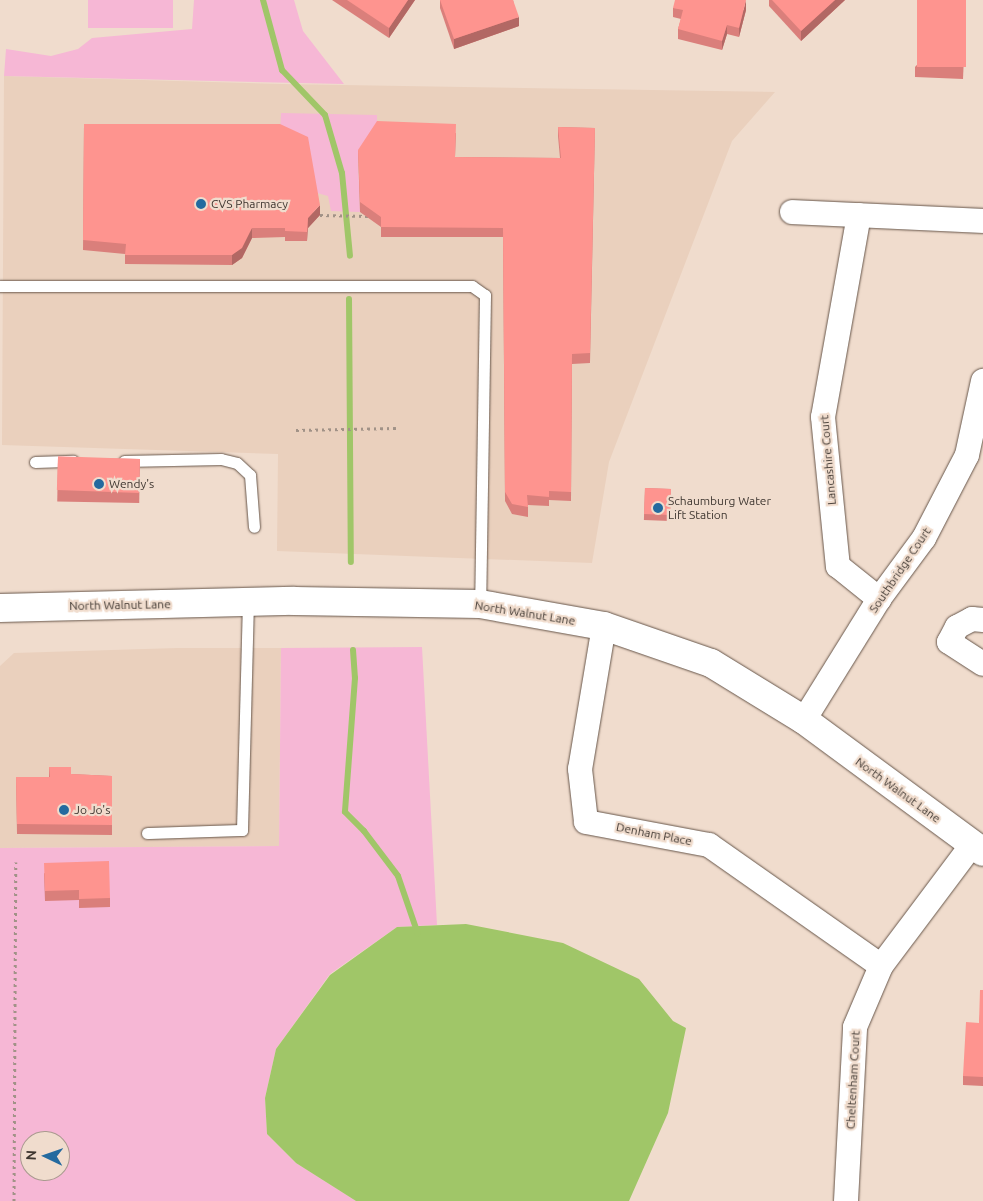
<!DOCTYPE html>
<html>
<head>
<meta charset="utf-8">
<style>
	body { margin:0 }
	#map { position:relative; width:983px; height:1201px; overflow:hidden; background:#f0dccd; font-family:Ubuntu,sans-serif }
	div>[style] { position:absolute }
	.built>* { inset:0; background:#ead0bd }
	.green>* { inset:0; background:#f6b7d5; transform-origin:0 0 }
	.water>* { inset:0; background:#a0c668 }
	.stream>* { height:6px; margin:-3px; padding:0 3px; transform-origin:3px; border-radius:3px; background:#a0c668 }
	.path>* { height:3px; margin-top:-1.5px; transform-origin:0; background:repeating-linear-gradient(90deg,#a19287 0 2.5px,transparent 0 6.5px) }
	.roads { filter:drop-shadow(0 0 1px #67564a) drop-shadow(0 0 1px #67564a) }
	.service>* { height:11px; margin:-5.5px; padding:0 5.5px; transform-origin:5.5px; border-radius:5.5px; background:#fff }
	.minor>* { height:24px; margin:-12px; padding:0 12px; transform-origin:12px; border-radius:12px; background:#fff }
	.tertiary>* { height:28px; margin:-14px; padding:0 14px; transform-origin:14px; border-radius:14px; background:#fff }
	.wall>* { inset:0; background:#da7f7b; transform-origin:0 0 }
	.shaded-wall>* { inset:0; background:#b26864 }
	.building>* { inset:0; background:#fe948f; transform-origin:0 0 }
	.dots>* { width:14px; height:14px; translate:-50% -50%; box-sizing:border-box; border:2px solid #f0dccd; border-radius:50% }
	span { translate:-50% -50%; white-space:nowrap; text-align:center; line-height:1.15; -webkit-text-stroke:4.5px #f0dccd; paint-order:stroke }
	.poi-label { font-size:12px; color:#3f3731 }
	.left { translate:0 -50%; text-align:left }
	.street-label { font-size:12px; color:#3f3731 }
	.north { position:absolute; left:20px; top:1131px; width:50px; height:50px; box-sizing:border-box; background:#f0dccd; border:1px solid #a99a8f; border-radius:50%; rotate:273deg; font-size:14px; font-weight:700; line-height:20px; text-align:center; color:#3f3731 }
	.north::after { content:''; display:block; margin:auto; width:18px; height:22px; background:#246a9f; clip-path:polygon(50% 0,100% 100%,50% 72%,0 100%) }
</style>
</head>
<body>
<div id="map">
	<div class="built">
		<i style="clip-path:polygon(4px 76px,282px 84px,775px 92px,732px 141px,609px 462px,592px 563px,277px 551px,278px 454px,2px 445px)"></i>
		<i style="clip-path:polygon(177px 648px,281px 648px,279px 846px,0 848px,0 666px,14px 653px)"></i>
	</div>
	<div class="green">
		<i style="left:88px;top:0;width:85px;height:28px"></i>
		<i style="clip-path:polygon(194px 0,294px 0,303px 31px,344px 84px,4px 76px,6px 49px,51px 56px,78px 49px,92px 38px,192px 29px)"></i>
		<i style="clip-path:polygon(281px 113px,377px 115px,377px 131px,358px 160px,360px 212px,331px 211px,328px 196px,317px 193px,280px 133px)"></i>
		<i style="clip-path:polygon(evenodd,422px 647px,437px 925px,397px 927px,330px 974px,276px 1049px,265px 1098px,267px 1134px,296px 1163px,356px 1201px,0 1201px,0 848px,279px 846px,281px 648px,422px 647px,30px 1141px,60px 1141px,60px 1171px,30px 1171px,30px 1141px)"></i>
	</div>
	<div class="water">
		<i style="clip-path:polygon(466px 924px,563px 943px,639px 979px,673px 1021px,686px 1028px,668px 1113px,629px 1201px,356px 1201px,296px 1163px,267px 1134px,265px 1098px,276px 1049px,330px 975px,397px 927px)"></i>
	</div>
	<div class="stream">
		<i style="left:263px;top:0;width:73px;rotate:74.8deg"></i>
		<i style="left:282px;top:70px;width:62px;rotate:46.3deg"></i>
		<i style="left:325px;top:115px;width:60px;rotate:73.7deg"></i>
		<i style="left:342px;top:173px;width:83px;rotate:84.5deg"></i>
		<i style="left:349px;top:299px;width:263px;rotate:89.6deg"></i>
		<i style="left:353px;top:650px;width:28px;rotate:86deg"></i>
		<i style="left:355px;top:678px;width:134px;rotate:94.3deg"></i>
		<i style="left:345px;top:812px;width:27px;rotate:45deg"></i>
		<i style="left:364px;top:831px;width:56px;rotate:52.9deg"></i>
		<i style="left:398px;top:876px;width:61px;rotate:71deg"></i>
	</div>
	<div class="path">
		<i style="left:320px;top:215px;width:48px;rotate:1.2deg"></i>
		<i style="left:296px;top:430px;width:100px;rotate:-1.1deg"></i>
		<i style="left:14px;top:1201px;width:339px;rotate:-89.7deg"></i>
	</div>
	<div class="roads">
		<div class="service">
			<i style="left:0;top:286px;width:472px"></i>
			<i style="left:472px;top:286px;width:16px;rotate:35deg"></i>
			<i style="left:485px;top:295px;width:309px;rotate:90.9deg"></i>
			<i style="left:124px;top:461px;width:97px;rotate:-1.2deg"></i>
			<i style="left:221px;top:459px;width:16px;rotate:14deg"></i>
			<i style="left:237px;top:463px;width:18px;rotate:43deg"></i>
			<i style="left:250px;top:475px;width:52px;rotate:85.6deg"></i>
			<i style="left:35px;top:462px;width:38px;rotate:-2deg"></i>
			<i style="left:147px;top:833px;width:95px;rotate:-1.8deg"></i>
			<i style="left:242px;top:830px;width:228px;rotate:-88.5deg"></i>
		</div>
		<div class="minor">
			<i style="left:792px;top:212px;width:191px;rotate:2.7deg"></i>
			<i style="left:859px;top:215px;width:205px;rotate:100.1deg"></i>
			<i style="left:823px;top:417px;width:150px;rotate:84.3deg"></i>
			<i style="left:838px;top:566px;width:53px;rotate:38.8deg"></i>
			<i style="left:983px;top:620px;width:11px;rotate:-175deg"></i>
			<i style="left:972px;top:619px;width:17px;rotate:152deg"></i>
			<i style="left:957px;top:627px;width:17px;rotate:118deg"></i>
			<i style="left:949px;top:642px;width:40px;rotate:32.9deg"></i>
			<i style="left:604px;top:626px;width:145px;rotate:99.5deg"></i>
			<i style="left:580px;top:769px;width:53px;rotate:83.5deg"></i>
			<i style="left:586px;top:822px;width:125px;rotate:10.6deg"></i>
			<i style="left:709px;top:845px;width:210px;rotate:35.1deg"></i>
			<i style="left:804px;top:720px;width:142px;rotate:-58.2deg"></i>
			<i style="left:879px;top:599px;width:76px;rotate:-53.6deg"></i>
			<i style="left:924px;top:538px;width:93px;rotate:-62.6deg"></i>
			<i style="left:967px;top:455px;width:76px;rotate:-77.8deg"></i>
			<i style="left:846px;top:1201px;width:174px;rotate:-87deg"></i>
			<i style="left:855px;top:1027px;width:66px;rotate:-66.9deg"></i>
			<i style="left:881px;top:966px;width:151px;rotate:-53.1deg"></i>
		</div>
		<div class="tertiary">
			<i style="left:0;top:608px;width:294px;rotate:-1.4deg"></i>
			<i style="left:294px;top:601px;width:186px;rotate:0.9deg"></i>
			<i style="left:480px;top:604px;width:126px;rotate:10.1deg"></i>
			<i style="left:604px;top:626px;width:113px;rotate:19.1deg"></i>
			<i style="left:711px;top:663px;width:109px;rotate:31.5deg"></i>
			<i style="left:804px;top:720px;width:222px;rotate:36.4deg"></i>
		</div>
	</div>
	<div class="wall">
		<i style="clip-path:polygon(332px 0,415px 0,389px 38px)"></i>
		<i style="clip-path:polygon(440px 0,513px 0,519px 26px,454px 49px,440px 8px)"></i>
		<i style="clip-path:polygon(769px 0,845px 0,801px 41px,769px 6px)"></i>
		<i style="clip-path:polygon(673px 8px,746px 10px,739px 37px,727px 34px,722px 50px,678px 39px,678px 29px,681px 19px,673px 17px)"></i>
		<i style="clip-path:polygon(966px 10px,963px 79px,915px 77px,915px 67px)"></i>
		<i style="clip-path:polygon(84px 124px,320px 215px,308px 228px,307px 241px,285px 241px,285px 237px,252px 238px,242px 258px,232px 265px,125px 264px,125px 254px,83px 250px)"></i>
		<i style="clip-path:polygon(558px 127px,595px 128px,590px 363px,572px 364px,571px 501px,549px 500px,549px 506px,528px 505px,528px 517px,512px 514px,505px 501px,503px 237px,381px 237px,381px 227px,360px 212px,358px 150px,456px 133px,455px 157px,560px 158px,558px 136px)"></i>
		<i style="left:140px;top:459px;width:44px;height:82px;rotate:91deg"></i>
		<i style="left:645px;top:488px;width:26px;height:32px;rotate:2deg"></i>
		<i style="clip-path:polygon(49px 767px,71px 774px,112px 776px,112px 835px,17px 834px,16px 777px,49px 777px)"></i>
		<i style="clip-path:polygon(44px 873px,110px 898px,110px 907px,79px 908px,79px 900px,45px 901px)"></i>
		<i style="clip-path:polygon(983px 990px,983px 1086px,963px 1085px,963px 1076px,979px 1023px)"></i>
	</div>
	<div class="shaded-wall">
		<i style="clip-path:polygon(408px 0,415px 0,389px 38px,389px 28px)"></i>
		<i style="clip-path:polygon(746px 0,746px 10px,739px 37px,739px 28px)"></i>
		<i style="clip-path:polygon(835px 0,845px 0,801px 41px,801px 31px)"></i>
		<i style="clip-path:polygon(519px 17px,519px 26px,454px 49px,454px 39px)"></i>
		<i style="clip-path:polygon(727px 25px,727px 34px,722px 50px,722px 41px)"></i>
		<i style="clip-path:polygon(320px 205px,320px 215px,308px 228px,307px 241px,308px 218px)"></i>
		<i style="clip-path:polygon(252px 228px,252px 238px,242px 258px,232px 265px,232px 255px)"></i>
	</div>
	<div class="building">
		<i style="clip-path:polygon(347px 0,408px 0,389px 28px)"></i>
		<i style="clip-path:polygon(440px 0,513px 0,519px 17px,454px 39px)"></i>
		<i style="clip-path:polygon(675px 0,746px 0,739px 28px,727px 25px,722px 41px,678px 29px,683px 10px,673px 8px)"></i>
		<i style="clip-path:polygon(772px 0,835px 0,801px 31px)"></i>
		<i style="left:917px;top:0;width:49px;height:67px"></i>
		<i style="clip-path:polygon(377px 121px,456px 124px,455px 157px,561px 158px,558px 127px,595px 128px,590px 353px,572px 354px,571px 492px,549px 491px,549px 497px,527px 495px,528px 507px,512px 504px,505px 492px,503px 228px,381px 227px,381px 217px,360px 202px,358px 150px)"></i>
		<i style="clip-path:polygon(84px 124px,280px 124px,308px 137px,320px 205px,308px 218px,307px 232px,285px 231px,285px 228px,252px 228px,242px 248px,232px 255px,125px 255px,126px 244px,83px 240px)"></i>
		<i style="left:140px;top:459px;width:34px;height:82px;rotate:92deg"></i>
		<i style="left:645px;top:488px;width:26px;height:26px;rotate:2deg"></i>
		<i style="clip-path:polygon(49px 767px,71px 767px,71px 774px,112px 776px,112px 825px,17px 824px,16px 777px,50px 777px)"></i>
		<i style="clip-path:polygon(109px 861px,110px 898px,79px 899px,79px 890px,45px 891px,44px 863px)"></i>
		<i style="clip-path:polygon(980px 990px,983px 990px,983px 1077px,963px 1076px,966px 1022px,979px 1023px)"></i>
	</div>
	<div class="dots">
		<i style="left:201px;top:204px;background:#246a9f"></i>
		<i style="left:99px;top:484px;background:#246a9f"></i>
		<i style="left:658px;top:508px;background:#246a9f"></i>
		<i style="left:64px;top:810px;background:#246a9f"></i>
	</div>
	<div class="poi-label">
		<span class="left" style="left:211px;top:204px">CVS Pharmacy</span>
		<span class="left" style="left:109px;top:484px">Wendy's</span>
		<span class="left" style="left:668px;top:508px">Schaumburg Water<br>Lift Station</span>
		<span class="left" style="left:74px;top:810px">Jo Jo's</span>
	</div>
	<div class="street-label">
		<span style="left:828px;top:460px;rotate:-95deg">Lancashire Court</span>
		<span style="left:900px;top:570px;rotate:-56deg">Southbridge Court</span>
		<span style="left:120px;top:605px;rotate:-1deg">North Walnut Lane</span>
		<span style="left:525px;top:613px;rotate:9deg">North Walnut Lane</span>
		<span style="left:898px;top:790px;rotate:36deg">North Walnut Lane</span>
		<span style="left:654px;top:834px;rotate:11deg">Denham Place</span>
		<span style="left:853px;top:1080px;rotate:-87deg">Cheltenham Court</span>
	</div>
	<div class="north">N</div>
</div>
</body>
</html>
